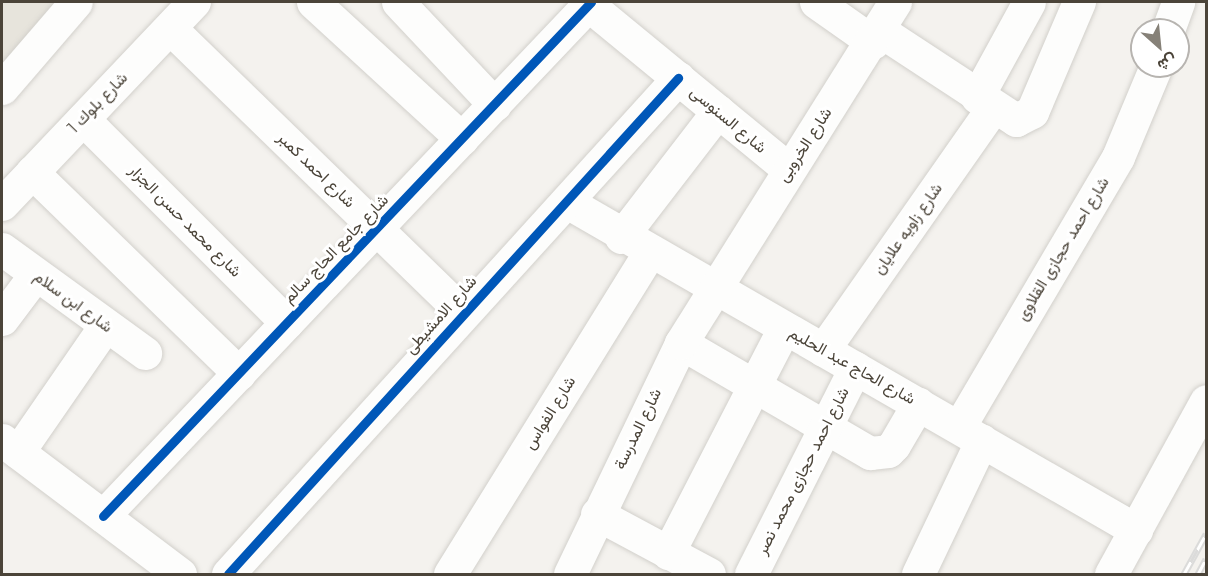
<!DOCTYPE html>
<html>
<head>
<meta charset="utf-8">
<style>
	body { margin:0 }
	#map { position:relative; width:1208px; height:576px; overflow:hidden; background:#f4f2ee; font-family:Montserrat,Vazirmatn,sans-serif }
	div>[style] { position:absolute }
	.residential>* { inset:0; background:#e7e4dc }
	.roads { filter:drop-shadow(0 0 2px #d2d0cb) drop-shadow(0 0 2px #d2d0cb) }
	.minor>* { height:33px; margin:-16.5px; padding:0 16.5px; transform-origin:16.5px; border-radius:16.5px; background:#fdfdfc }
	.rail>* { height:7px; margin-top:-3.5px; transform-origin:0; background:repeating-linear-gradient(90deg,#fff 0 14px,#dbdbda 0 28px); box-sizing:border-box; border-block:2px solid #dbdbda }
	.cycleway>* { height:9px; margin:-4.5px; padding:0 4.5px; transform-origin:4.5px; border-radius:4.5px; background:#0057b8 }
	span { translate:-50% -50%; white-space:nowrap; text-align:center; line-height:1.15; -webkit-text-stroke:6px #fff; paint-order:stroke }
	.street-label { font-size:16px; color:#4b4439 }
	.frame { position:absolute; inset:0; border:3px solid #4b4439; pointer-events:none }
	.north { position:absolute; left:1130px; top:18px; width:60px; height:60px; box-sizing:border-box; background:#fff; border:2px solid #b7b4b0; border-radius:50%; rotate:153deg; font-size:16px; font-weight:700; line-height:24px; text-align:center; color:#4b4439 }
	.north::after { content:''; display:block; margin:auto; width:21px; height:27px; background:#868178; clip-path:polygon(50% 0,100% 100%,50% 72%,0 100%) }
</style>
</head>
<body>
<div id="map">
	<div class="residential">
		<i style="clip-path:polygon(2px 2px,83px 2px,2px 93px)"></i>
	</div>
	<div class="roads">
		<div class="minor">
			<i style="left:313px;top:2px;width:202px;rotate:42.6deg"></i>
			<i style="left:398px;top:2px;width:141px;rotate:46.7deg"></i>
			<i style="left:585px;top:2px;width:263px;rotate:39.4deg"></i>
			<i style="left:816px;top:2px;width:70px;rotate:35.1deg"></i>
			<i style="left:170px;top:28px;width:409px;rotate:44.2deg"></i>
			<i style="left:879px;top:30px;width:164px;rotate:33.3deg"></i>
			<i style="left:1016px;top:120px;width:18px;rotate:-27deg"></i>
			<i style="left:1032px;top:112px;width:120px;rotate:-66.9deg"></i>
			<i style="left:1168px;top:30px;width:30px;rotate:-70deg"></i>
			<i style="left:2px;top:88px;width:113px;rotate:-49.3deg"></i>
			<i style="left:977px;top:97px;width:108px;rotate:-61.3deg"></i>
			<i style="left:83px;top:119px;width:288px;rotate:45deg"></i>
			<i style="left:32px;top:172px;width:289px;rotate:44.2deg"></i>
			<i style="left:567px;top:202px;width:657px;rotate:29.96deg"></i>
			<i style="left:2px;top:204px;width:279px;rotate:-46.5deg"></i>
			<i style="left:621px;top:237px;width:159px;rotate:-52.4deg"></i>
			<i style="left:2px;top:249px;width:177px;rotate:36deg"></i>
			<i style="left:2px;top:319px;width:55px;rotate:-53.1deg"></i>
			<i style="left:681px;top:343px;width:219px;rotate:30.2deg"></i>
			<i style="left:870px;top:453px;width:18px;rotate:-6deg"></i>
			<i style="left:888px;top:451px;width:8px;rotate:-45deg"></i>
			<i style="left:894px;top:445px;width:48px;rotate:-59.7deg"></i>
			<i style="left:823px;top:350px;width:297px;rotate:-55deg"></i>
			<i style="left:959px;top:427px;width:313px;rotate:-59.5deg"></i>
			<i style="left:1118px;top:157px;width:99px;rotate:-67.3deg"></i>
			<i style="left:2px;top:440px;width:223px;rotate:37deg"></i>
			<i style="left:18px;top:452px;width:153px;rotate:-55.4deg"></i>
			<i style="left:597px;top:514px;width:127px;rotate:28.2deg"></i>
			<i style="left:103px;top:516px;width:709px;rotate:-46.49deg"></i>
			<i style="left:668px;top:553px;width:253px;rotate:-62.7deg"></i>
			<i style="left:228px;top:574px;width:670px;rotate:-47.78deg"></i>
			<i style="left:450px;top:574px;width:379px;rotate:-58.2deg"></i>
			<i style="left:570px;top:574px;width:256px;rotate:-64.3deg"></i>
			<i style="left:681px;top:343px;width:403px;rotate:-57.9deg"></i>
			<i style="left:751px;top:574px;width:231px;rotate:-63.2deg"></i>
			<i style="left:918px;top:574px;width:148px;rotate:-64.5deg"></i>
			<i style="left:1111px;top:574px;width:197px;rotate:-61.2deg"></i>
		</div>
	</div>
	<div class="rail">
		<i style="left:1184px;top:574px;width:46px;rotate:-61.2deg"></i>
		<i style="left:1198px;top:574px;width:17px;rotate:-62deg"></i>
	</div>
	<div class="cycleway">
		<i style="left:103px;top:516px;width:709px;rotate:-46.49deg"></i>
		<i style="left:228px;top:574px;width:670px;rotate:-47.78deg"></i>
	</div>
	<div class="street-label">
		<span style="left:98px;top:103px;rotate:-46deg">شارع بلوك 1</span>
		<span style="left:728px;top:120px;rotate:40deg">شارع السنوسى</span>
		<span style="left:805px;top:145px;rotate:-57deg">شارع الخروبى</span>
		<span style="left:316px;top:170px;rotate:44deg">شارع احمد كمبر</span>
		<span style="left:185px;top:221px;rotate:45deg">شارع محمد حسن الجزار</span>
		<span style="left:908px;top:229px;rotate:-55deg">شارع زاويه علايان</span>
		<span style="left:336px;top:249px;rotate:-46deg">شارع جامع الحاج سالم</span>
		<span style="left:1063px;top:249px;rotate:-59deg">شارع احمد حجازى القلاوى</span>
		<span style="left:73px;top:302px;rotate:36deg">شارع ابن سلام</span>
		<span style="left:441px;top:315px;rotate:-48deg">شارع الامشيطى</span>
		<span style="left:852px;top:366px;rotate:29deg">شارع الحاج عبد الحليم</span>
		<span style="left:550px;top:413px;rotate:-58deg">شارع الفواس</span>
		<span style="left:638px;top:429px;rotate:-64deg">شارع المدرسة</span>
		<span style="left:803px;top:471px;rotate:-63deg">شارع احمد حجازى محمد نصر</span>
	</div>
	<div class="frame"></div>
	<div class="north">ش</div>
</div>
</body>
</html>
